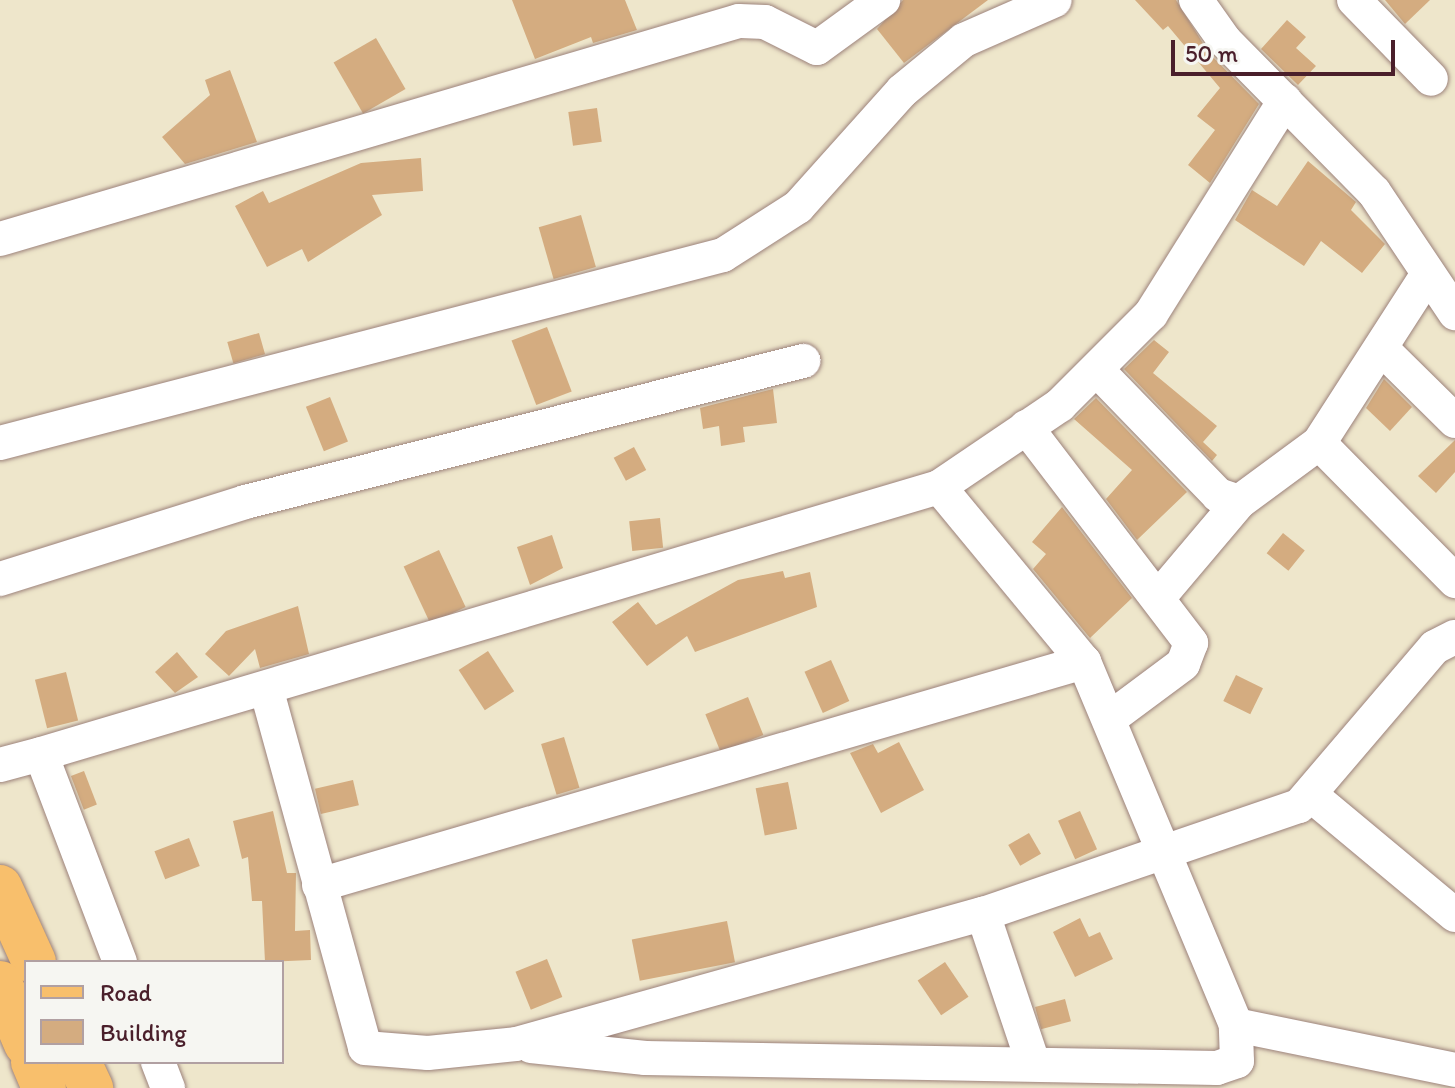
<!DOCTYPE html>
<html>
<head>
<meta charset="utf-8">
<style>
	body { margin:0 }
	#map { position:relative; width:1455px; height:1088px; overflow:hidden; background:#eee6cb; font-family:Itim,sans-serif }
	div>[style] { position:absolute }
	.building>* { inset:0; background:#d4ac80; transform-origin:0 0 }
	.roads { filter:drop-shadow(0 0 2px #9c827b) drop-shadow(0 0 2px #9c827b) }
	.street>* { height:34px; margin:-17px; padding:0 17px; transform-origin:17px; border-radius:17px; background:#fff }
	.primary>* { height:44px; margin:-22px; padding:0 22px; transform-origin:22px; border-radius:22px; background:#f8bf6c }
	span { translate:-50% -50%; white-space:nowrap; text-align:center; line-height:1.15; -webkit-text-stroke:7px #f6f6f2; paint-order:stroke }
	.legend { position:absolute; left:24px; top:960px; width:260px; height:104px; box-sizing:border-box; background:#f6f6f2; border:2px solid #b1a0a2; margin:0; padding:10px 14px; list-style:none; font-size:24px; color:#4a1f2b }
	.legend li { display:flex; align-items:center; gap:16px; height:40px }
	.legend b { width:40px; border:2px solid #b1a0a2 }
	.scale { position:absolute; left:1171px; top:40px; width:224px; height:36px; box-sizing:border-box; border:4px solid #4a1f2b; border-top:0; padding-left:10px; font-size:24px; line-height:28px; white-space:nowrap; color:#4a1f2b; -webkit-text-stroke:6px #f6f6f2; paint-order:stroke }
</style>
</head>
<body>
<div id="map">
	<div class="building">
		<i style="clip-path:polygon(512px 0,625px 0,637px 30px,593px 43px,591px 37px,535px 59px)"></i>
		<i style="clip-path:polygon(903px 0,988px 0,904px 63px,877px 29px)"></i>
		<i style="clip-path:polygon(1135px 0,1176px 0,1209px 53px,1259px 104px,1210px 183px,1188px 165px,1215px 130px,1197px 116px,1220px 88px,1168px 26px,1163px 30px)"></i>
		<i style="clip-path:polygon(1385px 0,1430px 0,1405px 24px)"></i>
		<i style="clip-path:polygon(1287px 20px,1306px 37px,1296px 48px,1316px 66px,1298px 85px,1261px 49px)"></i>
		<i style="left:376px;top:38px;width:59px;height:49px;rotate:60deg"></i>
		<i style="clip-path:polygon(230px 70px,257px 142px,185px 164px,162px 137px,210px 95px,205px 80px)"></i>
		<i style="left:597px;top:108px;width:34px;height:29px;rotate:82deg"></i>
		<i style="clip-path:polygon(421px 158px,423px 191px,372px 195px,382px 215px,308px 262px,302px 249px,267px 267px,235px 206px,263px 191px,269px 203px,361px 163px)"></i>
		<i style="clip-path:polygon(1308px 161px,1356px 202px,1351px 210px,1385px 244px,1362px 273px,1321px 241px,1304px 266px,1235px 220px,1252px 190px,1277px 206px)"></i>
		<i style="left:581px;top:215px;width:54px;height:44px;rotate:74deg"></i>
		<i style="left:547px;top:327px;width:69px;height:38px;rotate:69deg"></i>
		<i style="left:259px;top:333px;width:22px;height:33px;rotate:74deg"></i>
		<i style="clip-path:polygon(1154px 340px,1169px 352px,1153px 373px,1217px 426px,1203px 442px,1217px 455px,1212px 461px,1124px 369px)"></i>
		<i style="clip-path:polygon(1384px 379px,1412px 407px,1390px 431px,1366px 408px)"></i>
		<i style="clip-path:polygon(773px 389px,777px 423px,743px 427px,745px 442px,721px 446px,719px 426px,703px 429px,700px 408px)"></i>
		<i style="left:330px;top:397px;width:48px;height:26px;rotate:68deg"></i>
		<i style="clip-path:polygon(1096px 398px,1187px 492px,1137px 540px,1106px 499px,1132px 470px,1074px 419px)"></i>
		<i style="clip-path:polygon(1455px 440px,1455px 472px,1436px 493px,1418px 476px)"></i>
		<i style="left:634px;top:447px;width:26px;height:23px;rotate:62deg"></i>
		<i style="clip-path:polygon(1062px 507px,1132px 598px,1090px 638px,1033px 569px,1046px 554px,1032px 542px)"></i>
		<i style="left:660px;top:518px;width:30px;height:31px;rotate:84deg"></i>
		<i style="left:1283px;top:533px;width:28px;height:26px;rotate:39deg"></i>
		<i style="clip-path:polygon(552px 535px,563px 568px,530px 585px,517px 547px)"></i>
		<i style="left:439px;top:550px;width:63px;height:39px;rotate:65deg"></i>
		<i style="clip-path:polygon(783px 571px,785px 578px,810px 572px,817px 607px,695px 652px,687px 636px,647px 666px,612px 622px,638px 602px,656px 625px,738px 580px)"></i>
		<i style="clip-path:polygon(298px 606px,309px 654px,260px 668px,255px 649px,229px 676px,205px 654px,226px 631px)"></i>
		<i style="left:488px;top:651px;width:48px;height:35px;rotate:57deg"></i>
		<i style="clip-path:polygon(177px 652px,198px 677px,175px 693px,155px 672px)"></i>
		<i style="left:831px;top:660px;width:45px;height:29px;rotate:66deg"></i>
		<i style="left:66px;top:672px;width:50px;height:32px;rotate:76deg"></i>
		<i style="left:1236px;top:675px;width:30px;height:29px;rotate:26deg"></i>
		<i style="left:748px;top:697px;width:41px;height:46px;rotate:68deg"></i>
		<i style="left:564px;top:737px;width:53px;height:24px;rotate:73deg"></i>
		<i style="clip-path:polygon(899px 742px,924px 790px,881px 813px,850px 753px,873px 744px,878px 753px)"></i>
		<i style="left:84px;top:771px;width:36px;height:14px;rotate:69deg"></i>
		<i style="left:353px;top:780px;width:26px;height:39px;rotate:77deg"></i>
		<i style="left:788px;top:782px;width:48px;height:33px;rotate:79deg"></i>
		<i style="clip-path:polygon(273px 811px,287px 873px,296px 873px,295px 931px,310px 930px,311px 960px,265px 962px,262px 901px,252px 901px,248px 857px,242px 859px,233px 821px)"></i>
		<i style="left:1080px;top:811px;width:42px;height:24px;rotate:66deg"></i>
		<i style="left:1029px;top:833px;width:24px;height:24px;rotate:60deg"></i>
		<i style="left:189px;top:838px;width:30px;height:37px;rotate:69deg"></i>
		<i style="clip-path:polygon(1080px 918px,1089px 937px,1100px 932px,1113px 959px,1075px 977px,1053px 932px)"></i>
		<i style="left:727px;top:921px;width:42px;height:97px;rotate:79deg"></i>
		<i style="left:547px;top:959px;width:41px;height:34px;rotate:68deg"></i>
		<i style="left:945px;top:962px;width:42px;height:33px;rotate:56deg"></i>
		<i style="left:1065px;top:999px;width:23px;height:31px;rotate:75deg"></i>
	</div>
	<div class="roads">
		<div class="street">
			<i style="left:1196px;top:0;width:50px;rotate:54.7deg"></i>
			<i style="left:1225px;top:41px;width:212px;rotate:45.4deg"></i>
			<i style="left:1374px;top:192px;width:146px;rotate:56.2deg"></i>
			<i style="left:1354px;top:0;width:110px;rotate:45.7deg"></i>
			<i style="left:0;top:239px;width:770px;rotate:-16.44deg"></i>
			<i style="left:739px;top:21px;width:26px;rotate:2deg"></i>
			<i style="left:765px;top:22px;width:58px;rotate:26.6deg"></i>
			<i style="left:817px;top:48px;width:82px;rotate:-36deg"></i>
			<i style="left:1381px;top:348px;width:104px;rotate:44.6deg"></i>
			<i style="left:1097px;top:370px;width:174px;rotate:45.9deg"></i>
			<i style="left:1218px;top:495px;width:22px;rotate:18deg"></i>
			<i style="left:1239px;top:502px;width:99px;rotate:-36.4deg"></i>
			<i style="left:1319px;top:443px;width:201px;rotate:-57.2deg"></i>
			<i style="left:1026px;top:427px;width:272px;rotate:52.6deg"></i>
			<i style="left:1191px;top:643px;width:22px;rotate:111deg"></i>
			<i style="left:1183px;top:664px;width:89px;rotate:143.3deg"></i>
			<i style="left:0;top:443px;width:747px;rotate:-14.58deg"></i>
			<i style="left:723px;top:255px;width:89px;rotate:-32.6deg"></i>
			<i style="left:798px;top:207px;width:156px;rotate:-48.1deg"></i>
			<i style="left:902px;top:91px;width:80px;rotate:-39.4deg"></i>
			<i style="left:964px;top:40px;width:99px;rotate:-23.7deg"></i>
			<i style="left:1319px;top:443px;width:194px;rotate:45.4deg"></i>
			<i style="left:0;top:579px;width:257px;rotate:-17.4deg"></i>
			<i style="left:245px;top:502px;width:576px;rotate:-14.18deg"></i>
			<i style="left:1158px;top:598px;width:126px;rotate:-49.8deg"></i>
			<i style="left:266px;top:688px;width:373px;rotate:74.6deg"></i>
			<i style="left:365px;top:1048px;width:63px;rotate:4.5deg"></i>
			<i style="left:428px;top:1053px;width:88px;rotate:-5.8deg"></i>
			<i style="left:516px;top:1044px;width:485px;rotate:-15.6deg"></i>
			<i style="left:983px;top:914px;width:334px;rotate:-18.9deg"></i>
			<i style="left:1299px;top:806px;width:209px;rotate:-49.5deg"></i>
			<i style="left:1435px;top:647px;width:22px;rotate:-27deg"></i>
			<i style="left:0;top:765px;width:42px;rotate:-15deg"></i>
			<i style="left:1312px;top:796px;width:186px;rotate:39.8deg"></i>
			<i style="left:319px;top:885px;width:797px;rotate:-16.25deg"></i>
			<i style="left:983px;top:914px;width:154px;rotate:71.4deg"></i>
			<i style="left:120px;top:962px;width:222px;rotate:-110.8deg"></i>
			<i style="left:41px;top:754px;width:937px;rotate:-16.56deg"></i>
			<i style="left:939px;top:487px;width:146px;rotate:-34.1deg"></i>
			<i style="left:1060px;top:405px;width:129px;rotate:-45deg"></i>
			<i style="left:1151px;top:314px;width:252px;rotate:-57.9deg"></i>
			<i style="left:1236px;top:1025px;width:224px;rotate:11.6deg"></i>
			<i style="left:531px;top:1046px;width:115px;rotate:6deg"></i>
			<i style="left:645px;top:1058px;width:572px;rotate:1deg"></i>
			<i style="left:1217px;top:1068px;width:21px;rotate:-19deg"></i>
			<i style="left:1237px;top:1061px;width:36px;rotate:-92deg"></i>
			<i style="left:1236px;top:1025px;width:394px;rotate:-112.7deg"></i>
			<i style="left:1084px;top:662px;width:227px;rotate:-129.6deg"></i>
			<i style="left:158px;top:1062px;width:28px;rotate:69deg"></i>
		</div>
		<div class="primary">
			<i style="left:0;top:887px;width:82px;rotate:65.6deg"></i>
			<i style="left:0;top:983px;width:66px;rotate:66.9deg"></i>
			<i style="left:33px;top:1062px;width:28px;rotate:67deg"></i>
			<i style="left:79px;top:1062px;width:29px;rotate:65deg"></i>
		</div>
	</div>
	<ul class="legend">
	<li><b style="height:10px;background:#f8bf6c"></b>Road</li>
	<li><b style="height:22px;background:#d4ac80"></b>Building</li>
	</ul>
	<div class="scale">50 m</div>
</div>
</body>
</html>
